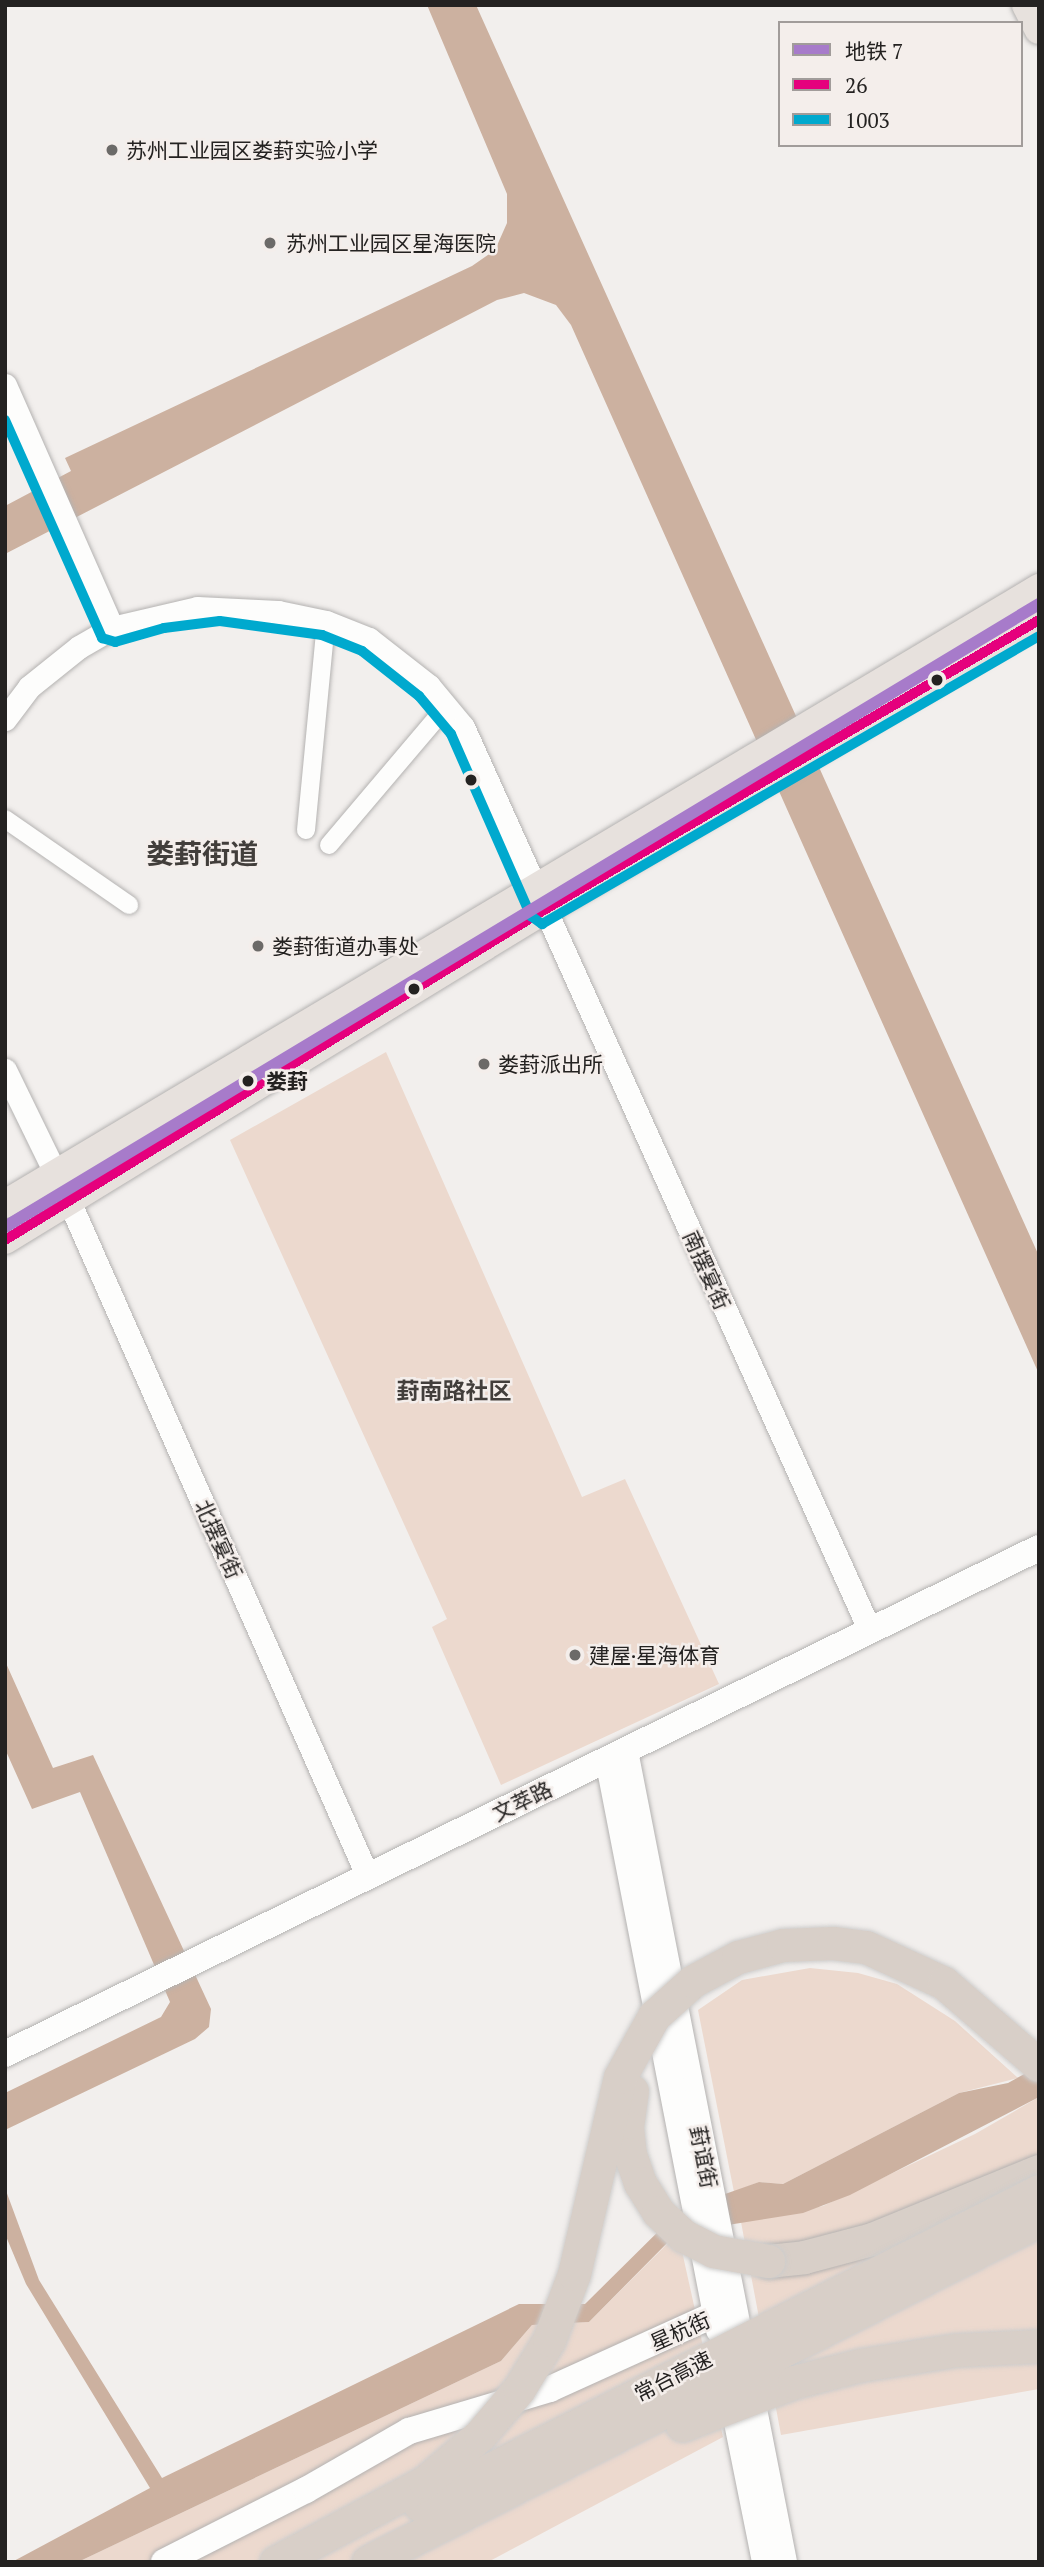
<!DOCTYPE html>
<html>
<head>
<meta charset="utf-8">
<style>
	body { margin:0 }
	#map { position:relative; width:1044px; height:2567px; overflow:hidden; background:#f2efed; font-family:"PT Serif","Noto Sans SC",serif }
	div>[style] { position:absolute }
	.green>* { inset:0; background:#ecd9ce }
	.water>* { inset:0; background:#ccb1a0 }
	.roads { filter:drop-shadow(0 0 2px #b4b2b1) drop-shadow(0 0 2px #b4b2b1) }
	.minor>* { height:18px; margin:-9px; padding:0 9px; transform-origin:9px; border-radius:9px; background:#fdfdfc }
	.tertiary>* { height:23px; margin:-11.5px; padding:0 11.5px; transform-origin:11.5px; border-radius:11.5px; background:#fdfdfc }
	.secondary>* { height:26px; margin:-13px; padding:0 13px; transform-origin:13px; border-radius:13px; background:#fdfdfc }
	.primary>* { height:28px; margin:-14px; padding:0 14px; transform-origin:14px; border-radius:14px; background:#e7e1dd }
	.motorway>* { height:33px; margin:-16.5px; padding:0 16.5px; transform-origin:16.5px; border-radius:16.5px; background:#d8cfc8 }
	.bridges { filter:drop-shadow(0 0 2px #cecdcc) drop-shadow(0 0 2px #cecdcc) }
	.motorway-bridge>* { height:33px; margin:-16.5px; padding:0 16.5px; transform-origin:16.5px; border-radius:16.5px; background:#d8cfc8 }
	.bus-1>* { height:10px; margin:-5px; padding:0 5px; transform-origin:5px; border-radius:5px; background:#e5007d }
	.bus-2>* { height:10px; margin:-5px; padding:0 5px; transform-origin:5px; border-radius:5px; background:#00a9ce }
	.metro-1>* { height:12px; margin:-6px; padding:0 6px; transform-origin:6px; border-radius:6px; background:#a77bca }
	.dots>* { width:19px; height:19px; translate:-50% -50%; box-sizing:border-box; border:4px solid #f4eeeb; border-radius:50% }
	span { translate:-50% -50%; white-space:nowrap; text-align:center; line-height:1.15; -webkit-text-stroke:5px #f4eeeb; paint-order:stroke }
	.poi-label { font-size:21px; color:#242221 }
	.left { translate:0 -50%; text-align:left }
	.stop-label { font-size:21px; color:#242221; font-weight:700 }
	.street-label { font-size:21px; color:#242221 }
	.neighbourhood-label { font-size:23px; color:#423e3b; font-weight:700 }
	.district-label { font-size:28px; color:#423e3b; font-weight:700 }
	.frame { position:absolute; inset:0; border:7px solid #242221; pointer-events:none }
	.legend { position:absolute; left:778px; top:21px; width:245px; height:126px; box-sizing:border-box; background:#f4eeeb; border:2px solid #a19c9a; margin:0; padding:9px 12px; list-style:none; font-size:21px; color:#242221 }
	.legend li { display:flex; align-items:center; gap:14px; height:35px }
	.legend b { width:35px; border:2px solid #a19c9a }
</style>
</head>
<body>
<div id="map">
	<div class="green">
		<i style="clip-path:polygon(386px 1052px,582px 1497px,625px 1479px,719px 1684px,501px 1785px,432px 1627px,447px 1619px,230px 1140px)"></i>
		<i style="clip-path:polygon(810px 1968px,858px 1973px,897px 1984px,955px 2021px,1018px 2078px,959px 2093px,783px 2184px,759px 2182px,734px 2192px,698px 2010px,742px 1980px)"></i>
		<i style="clip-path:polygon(1039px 2097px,1039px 2389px,781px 2435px,741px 2222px,823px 2206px,975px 2134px)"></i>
		<i style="clip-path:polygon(678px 2233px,723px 2437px,488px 2562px,78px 2562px,501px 2361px,532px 2325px,589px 2322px)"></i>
	</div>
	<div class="water">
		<i style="clip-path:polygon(427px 5px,476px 5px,1039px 1256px,1039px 1374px,571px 325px,556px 305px,524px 293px,497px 300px,5px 554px,5px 506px,71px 471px,65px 458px,472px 266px,495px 250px,507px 223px,507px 194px)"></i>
		<i style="clip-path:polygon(5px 1661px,53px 1768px,93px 1755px,211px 2009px,209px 2027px,195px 2039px,5px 2130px,5px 2093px,161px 2017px,170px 2002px,80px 1792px,32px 1809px,5px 1749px)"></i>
		<i style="clip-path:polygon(1039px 2066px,1039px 2097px,850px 2195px,803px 2213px,677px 2233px,589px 2322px,532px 2325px,501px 2361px,78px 2562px,12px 2562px,150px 2488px,26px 2284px,5px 2234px,5px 2188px,39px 2280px,162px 2478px,519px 2304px,585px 2304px,680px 2210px,759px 2182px,783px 2184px,959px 2093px,1008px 2083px)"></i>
	</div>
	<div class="roads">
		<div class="minor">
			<i style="left:5px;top:819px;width:151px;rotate:34.7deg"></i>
			<i style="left:306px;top:830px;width:209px;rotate:-84.5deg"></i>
			<i style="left:329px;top:845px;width:182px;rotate:-49.7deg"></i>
		</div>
		<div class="tertiary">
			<i style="left:5px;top:385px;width:266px;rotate:66.2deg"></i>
			<i style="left:5px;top:719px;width:40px;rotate:-53deg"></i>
			<i style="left:29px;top:687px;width:64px;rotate:-38.7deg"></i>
			<i style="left:79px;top:647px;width:38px;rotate:-30deg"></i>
			<i style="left:112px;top:628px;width:87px;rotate:-13.2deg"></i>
			<i style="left:197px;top:608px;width:81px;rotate:2.8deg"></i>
			<i style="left:278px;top:612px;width:49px;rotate:11.8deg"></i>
			<i style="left:326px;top:622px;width:46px;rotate:21.6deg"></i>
			<i style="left:369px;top:639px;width:76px;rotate:38.1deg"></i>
			<i style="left:429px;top:686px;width:53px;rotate:50.3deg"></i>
			<i style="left:463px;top:727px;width:991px;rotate:65.76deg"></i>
			<i style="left:5px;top:1070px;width:146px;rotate:64deg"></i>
			<i style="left:69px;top:1201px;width:739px;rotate:66.14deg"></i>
		</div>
		<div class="secondary">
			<i style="left:625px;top:1751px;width:826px;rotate:78.91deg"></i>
			<i style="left:608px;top:1759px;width:582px;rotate:79deg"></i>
			<i style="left:5px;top:2054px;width:1151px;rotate:-26.08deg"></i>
			<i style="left:730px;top:2388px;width:177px;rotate:78.6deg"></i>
			<i style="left:164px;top:2562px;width:159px;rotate:-26.9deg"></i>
			<i style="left:306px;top:2490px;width:119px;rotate:-29.8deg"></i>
			<i style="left:409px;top:2431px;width:147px;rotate:-16.6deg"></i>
			<i style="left:550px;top:2389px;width:181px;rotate:-24.4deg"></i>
			<i style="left:715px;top:2314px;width:17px;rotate:3deg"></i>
		</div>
		<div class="primary">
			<i style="left:1026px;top:5px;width:28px;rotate:63deg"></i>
			<i style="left:5px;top:1204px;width:1204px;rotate:-30.78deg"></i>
			<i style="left:5px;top:1240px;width:632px;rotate:-31.48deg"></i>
			<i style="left:544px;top:910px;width:574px;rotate:-30.36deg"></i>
		</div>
		<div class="motorway">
			<i style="left:768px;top:2261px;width:36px;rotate:-6deg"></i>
			<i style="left:804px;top:2257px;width:70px;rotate:-14.8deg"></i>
			<i style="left:872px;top:2239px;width:180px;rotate:-22.2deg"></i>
		</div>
	</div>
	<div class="bridges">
		<div class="motorway-bridge">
			<i style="left:632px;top:2091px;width:36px;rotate:98deg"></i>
			<i style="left:627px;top:2127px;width:27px;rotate:84deg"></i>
			<i style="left:630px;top:2154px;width:31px;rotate:71deg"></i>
			<i style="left:640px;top:2183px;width:34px;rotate:58deg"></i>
			<i style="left:658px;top:2212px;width:35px;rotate:43deg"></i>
			<i style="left:684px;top:2236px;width:33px;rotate:27deg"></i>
			<i style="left:713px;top:2251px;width:56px;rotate:10.3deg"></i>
			<i style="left:682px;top:2425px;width:120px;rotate:-21deg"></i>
			<i style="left:794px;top:2382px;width:69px;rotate:-14.2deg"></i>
			<i style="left:861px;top:2365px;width:96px;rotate:-9deg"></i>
			<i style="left:956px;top:2350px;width:83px;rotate:-2.8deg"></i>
			<i style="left:420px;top:2505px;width:694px;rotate:-26.9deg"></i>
			<i style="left:276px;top:2562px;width:169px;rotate:-28.2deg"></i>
			<i style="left:425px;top:2482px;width:72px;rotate:-40.5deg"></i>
			<i style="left:480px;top:2435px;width:60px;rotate:-49.7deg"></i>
			<i style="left:519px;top:2389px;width:57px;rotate:-58.5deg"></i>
			<i style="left:549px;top:2340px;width:71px;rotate:-69.3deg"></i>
			<i style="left:574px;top:2274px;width:202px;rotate:-76.9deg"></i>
			<i style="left:620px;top:2077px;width:70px;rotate:-60.9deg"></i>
			<i style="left:654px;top:2016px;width:52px;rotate:-41.9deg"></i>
			<i style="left:693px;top:1981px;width:51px;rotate:-28.1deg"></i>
			<i style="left:738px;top:1957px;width:47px;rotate:-14.9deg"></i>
			<i style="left:783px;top:1945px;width:50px;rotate:-2.3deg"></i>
			<i style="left:833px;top:1943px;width:33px;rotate:7deg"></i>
			<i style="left:866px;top:1947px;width:86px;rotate:24.8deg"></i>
			<i style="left:944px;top:1983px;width:125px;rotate:40.8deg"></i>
			<i style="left:368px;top:2562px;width:753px;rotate:-27.01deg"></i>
		</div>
	</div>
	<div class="bus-1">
		<i style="left:5px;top:1240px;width:632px;rotate:-31.48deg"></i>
		<i style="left:544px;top:910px;width:574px;rotate:-30.36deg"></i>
	</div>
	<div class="bus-2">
		<i style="left:5px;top:420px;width:239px;rotate:66deg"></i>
		<i style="left:102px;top:638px;width:14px;rotate:17deg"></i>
		<i style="left:115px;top:642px;width:51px;rotate:-15.9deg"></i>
		<i style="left:164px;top:628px;width:56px;rotate:-7.1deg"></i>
		<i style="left:220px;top:621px;width:103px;rotate:7.8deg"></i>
		<i style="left:322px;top:635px;width:43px;rotate:21.8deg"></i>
		<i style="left:362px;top:651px;width:73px;rotate:38.3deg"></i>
		<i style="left:419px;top:696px;width:50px;rotate:49.9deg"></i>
		<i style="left:451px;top:734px;width:199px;rotate:66.3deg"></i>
		<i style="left:531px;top:916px;width:14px;rotate:36deg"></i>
		<i style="left:542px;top:924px;width:574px;rotate:-30.09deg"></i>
	</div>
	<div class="metro-1">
		<i style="left:5px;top:1227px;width:1207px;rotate:-31.07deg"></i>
	</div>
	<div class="dots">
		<i style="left:112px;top:150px;background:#6c6a68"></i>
		<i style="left:270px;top:243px;background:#6c6a68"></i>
		<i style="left:937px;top:680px;background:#242221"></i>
		<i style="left:471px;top:780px;background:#242221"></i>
		<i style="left:258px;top:946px;background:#6c6a68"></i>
		<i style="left:414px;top:989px;background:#242221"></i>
		<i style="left:484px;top:1064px;background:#6c6a68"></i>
		<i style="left:248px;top:1081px;background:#242221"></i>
		<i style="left:575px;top:1655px;background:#6c6a68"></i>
	</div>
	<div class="poi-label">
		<span class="left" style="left:126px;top:150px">苏州工业园区娄葑实验小学</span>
		<span class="left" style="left:286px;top:243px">苏州工业园区星海医院</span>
		<span class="left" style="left:272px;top:946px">娄葑街道办事处</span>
		<span class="left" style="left:498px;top:1064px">娄葑派出所</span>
		<span class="left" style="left:589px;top:1655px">建屋·星海体育</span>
	</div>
	<div class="stop-label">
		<span class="left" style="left:266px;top:1081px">娄葑</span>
	</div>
	<div class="street-label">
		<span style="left:707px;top:1270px;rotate:66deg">南摆宴街</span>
		<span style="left:219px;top:1539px;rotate:66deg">北摆宴街</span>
		<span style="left:522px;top:1801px;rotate:-26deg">文萃路</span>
		<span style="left:704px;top:2157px;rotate:79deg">葑谊街</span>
		<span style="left:680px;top:2331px;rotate:-24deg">星杭街</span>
		<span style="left:673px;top:2376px;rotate:-27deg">常台高速</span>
	</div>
	<div class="neighbourhood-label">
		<span style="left:454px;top:1391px">葑南路社区</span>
	</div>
	<div class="district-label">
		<span style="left:202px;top:854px">娄葑街道</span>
	</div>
	<div class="frame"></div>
	<ul class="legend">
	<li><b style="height:9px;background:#a77bca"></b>地铁 7</li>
	<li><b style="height:9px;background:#e5007d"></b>26</li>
	<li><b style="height:9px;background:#00a9ce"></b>1003</li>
	</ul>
</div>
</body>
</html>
